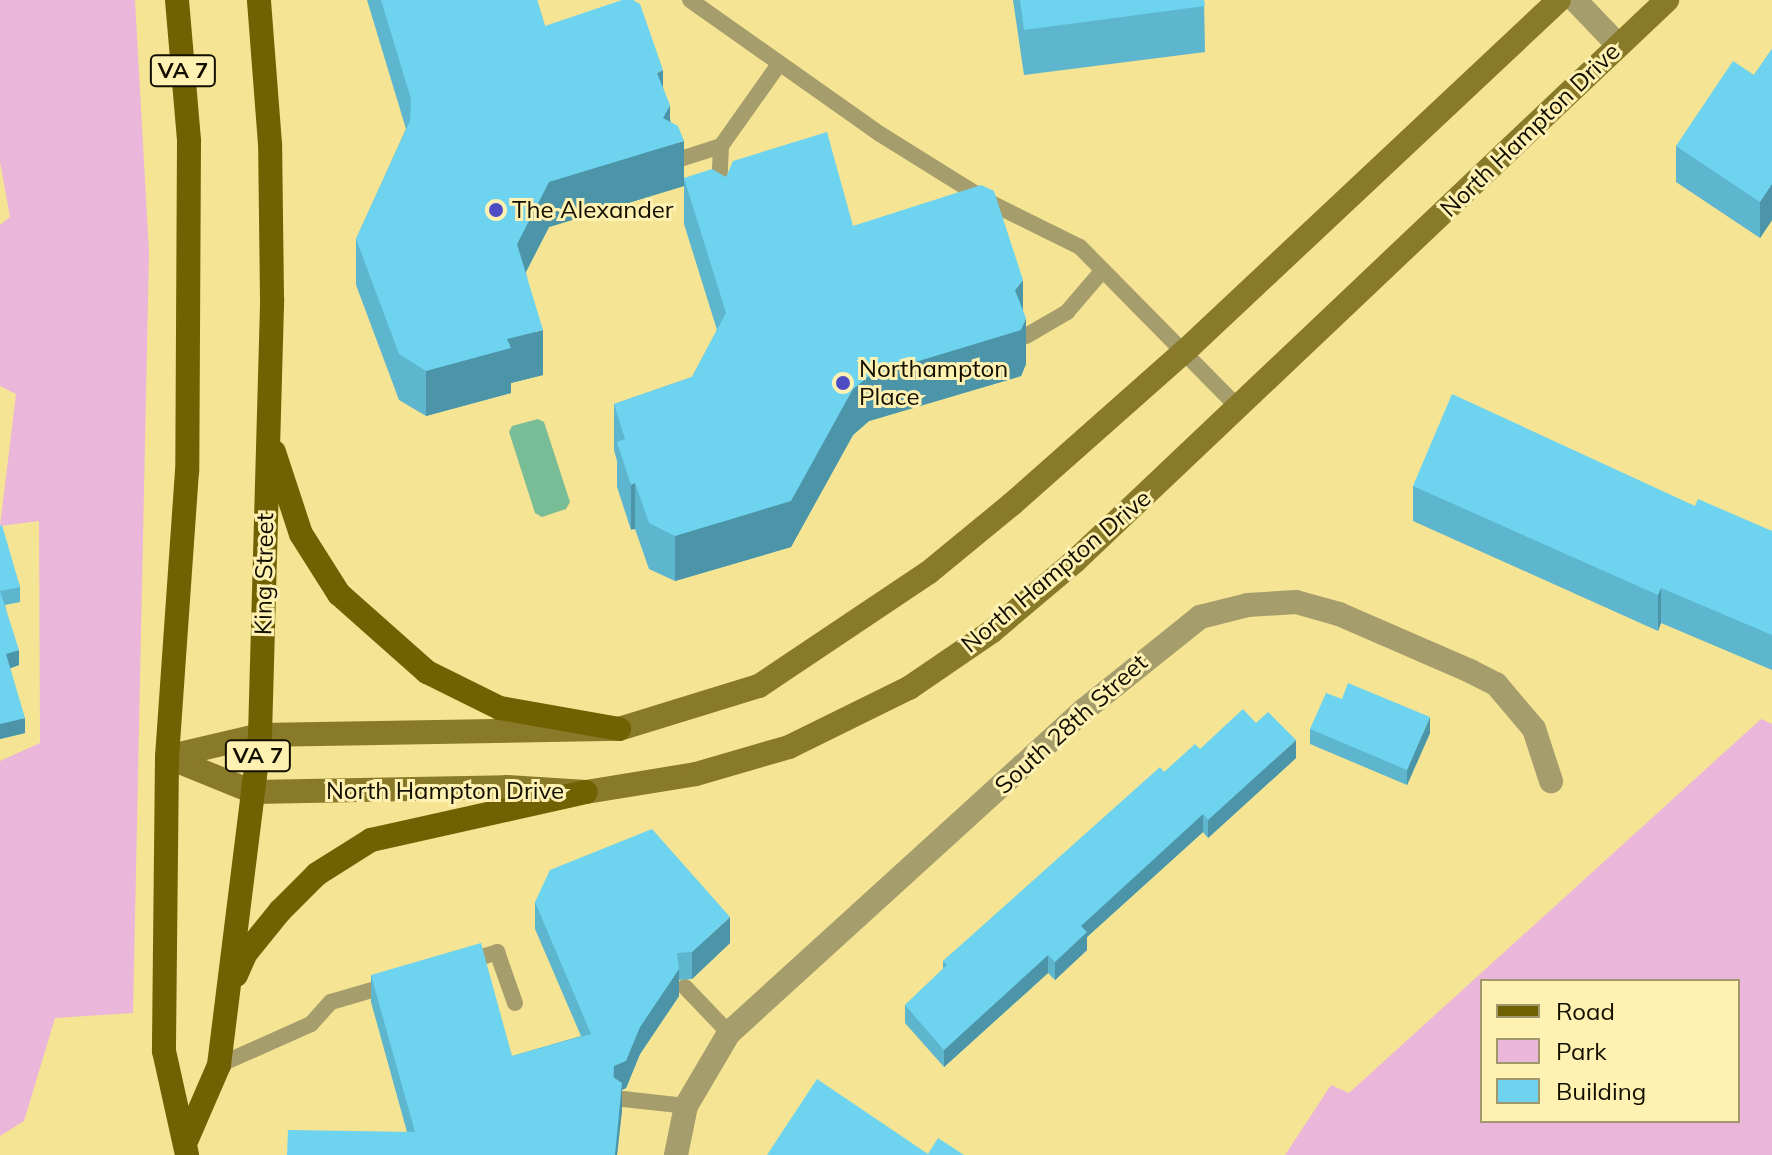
<!DOCTYPE html>
<html>
<head>
<meta charset="utf-8">
<style>
	body { margin:0 }
	#map { position:relative; width:1772px; height:1155px; overflow:hidden; background:#f4e493; font-family:Mulish,sans-serif }
	div>[style] { position:absolute }
	.green>* { inset:0; background:#eab6d9 }
	.water>* { inset:0; background:#79bd97 }
	.lane>* { height:16px; margin:-8px; padding:0 8px; transform-origin:8px; border-radius:8px; background:#a69d6c }
	.street>* { height:24px; margin:-12px; padding:0 12px; transform-origin:12px; border-radius:12px; background:#a69d6c }
	.secondary>* { height:24px; margin:-12px; padding:0 12px; transform-origin:12px; border-radius:12px; background:#897a29 }
	.primary>* { height:24px; margin:-12px; padding:0 12px; transform-origin:12px; border-radius:12px; background:#706103 }
	.wall>* { inset:0; background:#5eb5ce }
	.shaded-wall>* { inset:0; background:#4c94a7; transform-origin:0 0 }
	.building>* { inset:0; background:#6dd3ef }
	.dots>* { width:22px; height:22px; translate:-50% -50%; box-sizing:border-box; border:4px solid #fef1b1; border-radius:50% }
	span { translate:-50% -50%; white-space:nowrap; text-align:center; line-height:1.15; -webkit-text-stroke:6px #fef1b1; paint-order:stroke }
	.shield-label span { padding:2px 6px; background:#fef1b1; border:2px solid; border-radius:6px; -webkit-text-stroke-width:0 }
	.shield-label { font-size:22px; color:#130f00; font-weight:700 }
	.street-label { font-size:24px; color:#130f00 }
	.poi-label { font-size:24px; color:#130f00 }
	.left { translate:0 -50%; text-align:left }
	.legend { position:absolute; left:1480px; top:979px; width:260px; height:144px; box-sizing:border-box; background:#fef1b1; border:2px solid #a0976a; margin:0; padding:10px 14px; list-style:none; font-size:24px; color:#130f00 }
	.legend li { display:flex; align-items:center; gap:16px; height:40px }
	.legend b { width:40px; border:2px solid #a0976a }
</style>
</head>
<body>
<div id="map">
	<div class="green">
		<i style="clip-path:polygon(0 0,135px 0,149px 252px,133px 1013px,55px 1018px,24px 1121px,0 1136px,0 761px,40px 743px,39px 521px,0 526px,16px 394px,0 386px,0 225px,10px 217px,0 162px)"></i>
		<i style="clip-path:polygon(evenodd,1761px 719px,1772px 724px,1772px 1155px,1285px 1155px,1331px 1085px,1349px 1093px,1761px 719px,1482px 981px,1738px 981px,1738px 1121px,1482px 1121px,1482px 981px)"></i>
	</div>
	<div class="water">
		<i style="clip-path:polygon(538px 419px,544px 422px,570px 502px,566px 509px,542px 517px,535px 513px,509px 432px,512px 426px)"></i>
	</div>
	<div class="lane">
		<i style="left:690px;top:0;width:232px;rotate:35.2deg"></i>
		<i style="left:880px;top:134px;width:131px;rotate:31.9deg"></i>
		<i style="left:991px;top:203px;width:99px;rotate:26.3deg"></i>
		<i style="left:1080px;top:247px;width:228px;rotate:45.4deg"></i>
		<i style="left:674px;top:161px;width:49px;rotate:-17.7deg"></i>
		<i style="left:721px;top:146px;width:100px;rotate:-54.7deg"></i>
		<i style="left:719px;top:191px;width:45px;rotate:-87.5deg"></i>
		<i style="left:1026px;top:336px;width:48px;rotate:-30.3deg"></i>
		<i style="left:1067px;top:312px;width:55px;rotate:-49.4deg"></i>
		<i style="left:465px;top:962px;width:34px;rotate:-17deg"></i>
		<i style="left:497px;top:952px;width:54px;rotate:70.6deg"></i>
		<i style="left:685px;top:987px;width:64px;rotate:46.3deg"></i>
		<i style="left:219px;top:1065px;width:101px;rotate:-24deg"></i>
		<i style="left:311px;top:1024px;width:30px;rotate:-48deg"></i>
		<i style="left:331px;top:1002px;width:60px;rotate:-16.3deg"></i>
		<i style="left:623px;top:1099px;width:63px;rotate:6.3deg"></i>
	</div>
	<div class="street">
		<i style="left:1575px;top:0;width:62px;rotate:46.3deg"></i>
		<i style="left:676px;top:1155px;width:50px;rotate:-78.5deg"></i>
		<i style="left:686px;top:1106px;width:85px;rotate:-59.5deg"></i>
		<i style="left:729px;top:1033px;width:480px;rotate:-42.3deg"></i>
		<i style="left:1084px;top:710px;width:149px;rotate:-38.7deg"></i>
		<i style="left:1200px;top:617px;width:49px;rotate:-14deg"></i>
		<i style="left:1248px;top:605px;width:48px;rotate:-3.6deg"></i>
		<i style="left:1296px;top:602px;width:45px;rotate:15.6deg"></i>
		<i style="left:1339px;top:614px;width:143px;rotate:23.5deg"></i>
		<i style="left:1470px;top:671px;width:29px;rotate:27deg"></i>
		<i style="left:1496px;top:684px;width:59px;rotate:49.8deg"></i>
		<i style="left:1534px;top:729px;width:55px;rotate:71.9deg"></i>
	</div>
	<div class="secondary">
		<i style="left:167px;top:757px;width:93px;rotate:22.1deg"></i>
		<i style="left:253px;top:792px;width:253px;rotate:-1.1deg"></i>
		<i style="left:506px;top:787px;width:80px;rotate:3.6deg"></i>
		<i style="left:586px;top:792px;width:111px;rotate:-9.3deg"></i>
		<i style="left:696px;top:774px;width:97px;rotate:-16.2deg"></i>
		<i style="left:789px;top:747px;width:134px;rotate:-26.2deg"></i>
		<i style="left:909px;top:688px;width:99px;rotate:-34.3deg"></i>
		<i style="left:991px;top:632px;width:110px;rotate:-40.2deg"></i>
		<i style="left:1075px;top:561px;width:816px;rotate:-43.46deg"></i>
		<i style="left:167px;top:757px;width:96px;rotate:-13.3deg"></i>
		<i style="left:260px;top:735px;width:359px;rotate:-1deg"></i>
		<i style="left:619px;top:729px;width:146px;rotate:-17.1deg"></i>
		<i style="left:759px;top:686px;width:203px;rotate:-33.8deg"></i>
		<i style="left:928px;top:573px;width:109px;rotate:-39.4deg"></i>
		<i style="left:1012px;top:504px;width:230px;rotate:-41.5deg"></i>
		<i style="left:1184px;top:352px;width:514px;rotate:-43.19deg"></i>
	</div>
	<div class="primary">
		<i style="left:177px;top:0;width:142px;rotate:85.1deg"></i>
		<i style="left:189px;top:141px;width:330px;rotate:90.3deg"></i>
		<i style="left:187px;top:471px;width:287px;rotate:94deg"></i>
		<i style="left:167px;top:757px;width:294px;rotate:90.6deg"></i>
		<i style="left:164px;top:1051px;width:107px;rotate:77.5deg"></i>
		<i style="left:274px;top:452px;width:86px;rotate:71.8deg"></i>
		<i style="left:301px;top:534px;width:71px;rotate:57.7deg"></i>
		<i style="left:339px;top:594px;width:118px;rotate:41.6deg"></i>
		<i style="left:427px;top:672px;width:81px;rotate:26.3deg"></i>
		<i style="left:500px;top:708px;width:121px;rotate:10deg"></i>
		<i style="left:236px;top:975px;width:24px;rotate:-66deg"></i>
		<i style="left:246px;top:953px;width:54px;rotate:-51deg"></i>
		<i style="left:280px;top:911px;width:52px;rotate:-45deg"></i>
		<i style="left:317px;top:874px;width:64px;rotate:-32.2deg"></i>
		<i style="left:371px;top:840px;width:220px;rotate:-12.6deg"></i>
		<i style="left:187px;top:1139px;width:81px;rotate:-66.6deg"></i>
		<i style="left:219px;top:1065px;width:333px;rotate:-82.9deg"></i>
		<i style="left:260px;top:735px;width:436px;rotate:-88.4deg"></i>
		<i style="left:272px;top:299px;width:155px;rotate:-90.7deg"></i>
		<i style="left:270px;top:144px;width:144px;rotate:-94.4deg"></i>
	</div>
	<div class="wall">
		<i style="clip-path:polygon(367px 0,537px 0,545px 26px,663px 88px,684px 178px,726px 177px,853px 226px,1023px 310px,1026px 364px,1021px 376px,869px 421px,853px 435px,791px 547px,675px 581px,649px 569px,635px 529px,631px 530px,617px 487px,617px 461px,614px 450px,614px 404px,692px 377px,717px 330px,684px 224px,684px 186px,549px 227px,526px 272px,543px 375px,511px 383px,511px 393px,426px 416px,399px 400px,356px 285px,356px 239px,406px 129px)"></i>
		<i style="clip-path:polygon(1013px 0,1204px 0,1205px 52px,1024px 75px)"></i>
		<i style="clip-path:polygon(1772px 49px,1772px 220px,1760px 238px,1676px 182px,1676px 146px,1754px 75px)"></i>
		<i style="clip-path:polygon(1413px 486px,1695px 506px,1772px 531px,1772px 670px,1661px 623px,1658px 631px,1413px 521px)"></i>
		<i style="clip-path:polygon(0 526px,20px 587px,20px 602px,5px 605px,19px 665px,10px 668px,25px 733px,0 739px)"></i>
		<i style="clip-path:polygon(1310px 729px,1430px 733px,1407px 785px,1310px 744px)"></i>
		<i style="clip-path:polygon(1200px 749px,1296px 758px,1208px 838px,1203px 832px,1087px 937px,1087px 950px,1055px 980px,1048px 973px,944px 1067px,905px 1023px,905px 1005px,943px 969px,943px 961px,1164px 772px)"></i>
		<i style="clip-path:polygon(535px 902px,730px 943px,692px 979px,679px 980px,679px 996px,640px 1054px,626px 1088px,622px 1090px,622px 1110px,617px 1155px,407px 1132px,371px 1002px,371px 975px,512px 1056px,581px 1036px,535px 929px)"></i>
	</div>
	<div class="shaded-wall">
		<i style="clip-path:polygon(663px 70px,663px 116px,657px 73px)"></i>
		<i style="clip-path:polygon(670px 105px,670px 145px,684px 141px,684px 186px,549px 227px,517px 289px,517px 244px,549px 182px,663px 118px)"></i>
		<i style="clip-path:polygon(1772px 184px,1772px 220px,1760px 238px,1760px 202px)"></i>
		<i style="clip-path:polygon(1023px 280px,1023px 325px,1026px 318px,1026px 364px,1021px 376px,869px 421px,853px 435px,791px 547px,675px 581px,675px 536px,869px 376px,1015px 290px)"></i>
		<i style="clip-path:polygon(543px 330px,543px 375px,511px 383px,511px 393px,426px 416px,426px 371px,507px 339px)"></i>
		<i style="left:635px;top:483px;width:46px;height:4px;rotate:90deg"></i>
		<i style="clip-path:polygon(1661px 588px,1661px 623px,1658px 631px,1658px 595px)"></i>
		<i style="clip-path:polygon(19px 650px,19px 665px,6px 670px,6px 654px)"></i>
		<i style="clip-path:polygon(1430px 717px,1430px 733px,1407px 785px,1407px 770px)"></i>
		<i style="clip-path:polygon(25px 718px,25px 733px,0 739px,0 724px)"></i>
		<i style="clip-path:polygon(1296px 740px,1296px 758px,1208px 838px,1208px 820px)"></i>
		<i style="clip-path:polygon(1203px 814px,1203px 832px,1087px 937px,1087px 950px,1055px 980px,1055px 962px,1081px 926px)"></i>
		<i style="clip-path:polygon(730px 917px,730px 943px,692px 979px,692px 952px)"></i>
		<i style="clip-path:polygon(1048px 955px,1048px 973px,944px 1067px,944px 1050px)"></i>
		<i style="clip-path:polygon(679px 969px,679px 996px,640px 1054px,626px 1088px,622px 1090px,622px 1110px,617px 1155px,615px 1155px,614px 1066px)"></i>
	</div>
	<div class="building">
		<i style="clip-path:polygon(381px 0,537px 0,545px 26px,622px 0,633px 0,640px 4px,663px 70px,657px 73px,670px 105px,663px 118px,678px 126px,684px 141px,549px 182px,517px 244px,543px 330px,507px 339px,511px 348px,426px 371px,399px 354px,356px 239px,410px 121px,411px 99px)"></i>
		<i style="clip-path:polygon(1020px 0,1204px 0,1205px 6px,1024px 30px)"></i>
		<i style="clip-path:polygon(1772px 49px,1772px 184px,1760px 202px,1676px 146px,1733px 61px,1754px 75px)"></i>
		<i style="clip-path:polygon(827px 132px,853px 226px,981px 185px,994px 191px,1023px 280px,1015px 290px,1026px 318px,1021px 330px,869px 376px,853px 389px,791px 501px,675px 536px,649px 523px,635px 483px,631px 485px,617px 442px,625px 439px,614px 404px,692px 377px,726px 313px,684px 178px,712px 169px,726px 177px,733px 161px)"></i>
		<i style="clip-path:polygon(1452px 394px,1695px 506px,1698px 499px,1772px 531px,1772px 635px,1661px 588px,1658px 595px,1413px 486px)"></i>
		<i style="clip-path:polygon(2px 525px,20px 587px,0 591px,19px 650px,6px 654px,25px 718px,0 724px,0 526px)"></i>
		<i style="clip-path:polygon(1348px 683px,1430px 717px,1407px 770px,1310px 729px,1326px 693px,1342px 699px)"></i>
		<i style="clip-path:polygon(1243px 709px,1256px 723px,1268px 712px,1296px 740px,1208px 820px,1203px 814px,1081px 926px,1087px 932px,1055px 962px,1048px 955px,944px 1050px,905px 1005px,947px 965px,943px 961px,1160px 767px,1164px 772px,1195px 744px,1200px 749px)"></i>
		<i style="clip-path:polygon(652px 829px,730px 917px,692px 952px,677px 953px,679px 969px,640px 1027px,626px 1061px,614px 1066px,613px 1077px,622px 1083px,615px 1155px,287px 1155px,288px 1130px,415px 1132px,371px 975px,481px 943px,512px 1056px,591px 1034px,535px 902px,550px 870px)"></i>
		<i style="clip-path:polygon(817px 1079px,928px 1154px,938px 1138px,964px 1155px,767px 1155px)"></i>
	</div>
	<div class="dots">
		<i style="left:496px;top:210px;background:#4f4bc2"></i>
		<i style="left:843px;top:383px;background:#4f4bc2"></i>
	</div>
	<div class="shield-label">
		<span style="left:183px;top:71px">VA 7</span>
		<span style="left:258px;top:756px">VA 7</span>
	</div>
	<div class="street-label">
		<span style="left:1530px;top:130px;rotate:-44deg">North Hampton Drive</span>
		<span style="left:1056px;top:571px;rotate:-40deg">North Hampton Drive</span>
		<span style="left:264px;top:574px;rotate:-89deg">King Street</span>
		<span style="left:1071px;top:724px;rotate:-42deg">South 28th Street</span>
		<span style="left:445px;top:791px">North Hampton Drive</span>
	</div>
	<div class="poi-label">
		<span class="left" style="left:512px;top:210px">The Alexander</span>
		<span class="left" style="left:859px;top:383px">Northampton<br>Place</span>
	</div>
	<ul class="legend">
	<li><b style="height:10px;background:#706103"></b>Road</li>
	<li><b style="height:22px;background:#eab6d9"></b>Park</li>
	<li><b style="height:22px;background:#6dd3ef"></b>Building</li>
	</ul>
</div>
</body>
</html>
